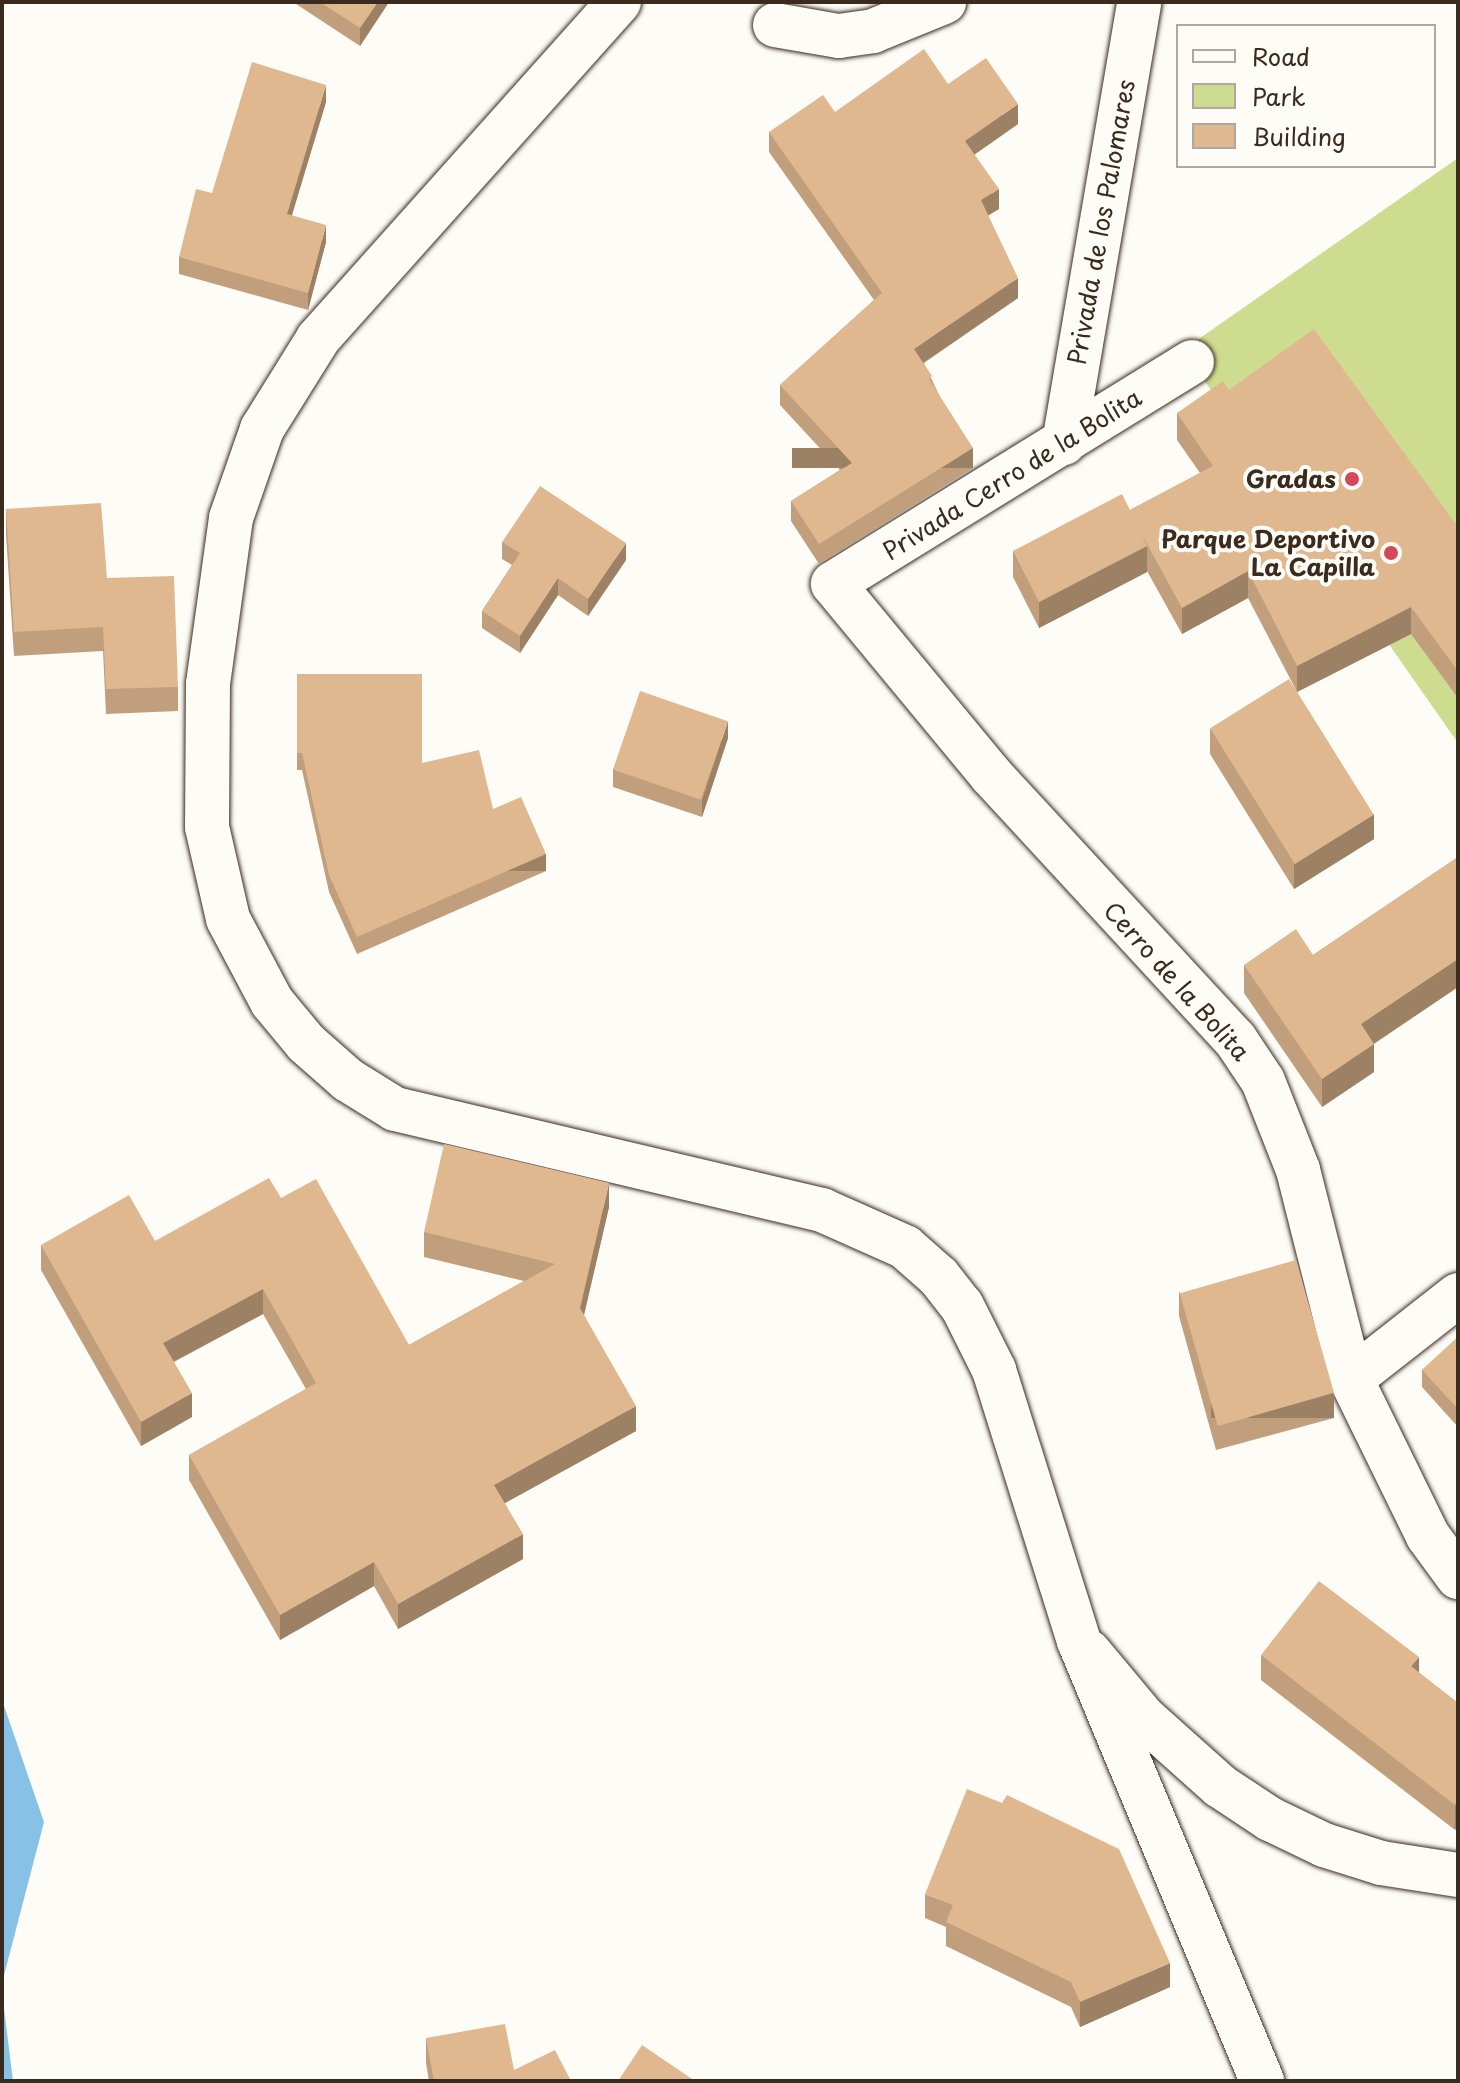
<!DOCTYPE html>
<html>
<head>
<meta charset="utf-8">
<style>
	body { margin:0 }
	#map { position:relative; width:1460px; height:2083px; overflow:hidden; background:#fdfcf7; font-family:"Playpen Sans",sans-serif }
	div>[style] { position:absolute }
	.green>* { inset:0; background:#cedc8f }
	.water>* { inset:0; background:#87c2e6 }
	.roads { filter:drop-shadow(0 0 2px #3b2a1e) drop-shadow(0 0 2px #3b2a1e) }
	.street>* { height:44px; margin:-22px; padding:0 22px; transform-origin:22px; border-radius:22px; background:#fdfcf7 }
	.secondary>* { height:44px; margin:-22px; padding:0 22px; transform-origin:22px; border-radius:22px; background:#fdfcf7 }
	.wall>* { inset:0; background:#c19e7c }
	.shaded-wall>* { inset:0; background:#9d8165; transform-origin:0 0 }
	.building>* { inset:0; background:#e0b890; transform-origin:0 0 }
	.dots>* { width:22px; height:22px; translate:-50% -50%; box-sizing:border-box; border:4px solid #fdfcf7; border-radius:50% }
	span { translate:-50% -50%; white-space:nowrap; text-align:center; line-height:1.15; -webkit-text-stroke:8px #fdfcf7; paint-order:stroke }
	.street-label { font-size:24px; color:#3b2a1e }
	.poi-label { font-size:24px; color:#3b2a1e; font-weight:700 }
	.right { translate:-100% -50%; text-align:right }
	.frame { position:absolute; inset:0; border:4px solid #3b2a1e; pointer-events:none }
	.legend { position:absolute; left:1176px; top:24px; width:260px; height:144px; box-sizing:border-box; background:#fdfcf7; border:2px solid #afa8a0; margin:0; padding:10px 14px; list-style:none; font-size:24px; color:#3b2a1e }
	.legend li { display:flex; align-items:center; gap:16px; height:40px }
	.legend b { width:40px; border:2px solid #afa8a0 }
</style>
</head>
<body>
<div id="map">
	<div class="green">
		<i style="clip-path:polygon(1458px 158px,1458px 743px,1183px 350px)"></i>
	</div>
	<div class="water">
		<i style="clip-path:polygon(2px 1700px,44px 1822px,2px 1983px)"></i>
		<i style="clip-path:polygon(2px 1992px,13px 2081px,2px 2081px)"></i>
	</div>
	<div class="roads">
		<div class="street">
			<i style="left:775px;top:25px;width:65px;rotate:9.8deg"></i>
			<i style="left:839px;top:36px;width:34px;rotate:-8deg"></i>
			<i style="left:873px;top:31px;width:77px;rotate:-22.2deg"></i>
			<i style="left:1192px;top:362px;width:422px;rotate:148.3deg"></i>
			<i style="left:833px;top:584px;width:248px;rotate:50.4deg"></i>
			<i style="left:991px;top:775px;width:359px;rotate:47.3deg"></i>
			<i style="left:1235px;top:1039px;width:50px;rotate:56.3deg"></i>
			<i style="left:1263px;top:1081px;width:96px;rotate:68.5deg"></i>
			<i style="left:1298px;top:1170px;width:216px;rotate:75.8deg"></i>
			<i style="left:1351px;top:1379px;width:175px;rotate:63.9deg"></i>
			<i style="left:1428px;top:1536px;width:51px;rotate:53.8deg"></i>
			<i style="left:1064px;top:443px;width:447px;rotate:-80.3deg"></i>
			<i style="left:1351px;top:1379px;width:136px;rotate:-38.1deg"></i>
			<i style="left:1089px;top:1652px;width:86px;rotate:50.2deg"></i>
			<i style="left:1144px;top:1718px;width:102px;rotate:41.8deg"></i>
			<i style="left:1220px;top:1786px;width:60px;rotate:33.4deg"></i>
			<i style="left:1270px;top:1819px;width:60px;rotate:25.7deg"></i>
			<i style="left:1324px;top:1845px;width:60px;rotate:17.5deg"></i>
			<i style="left:1381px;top:1863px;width:78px;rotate:8.9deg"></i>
		</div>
		<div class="secondary">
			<i style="left:619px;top:2px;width:452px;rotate:131.8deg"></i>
			<i style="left:318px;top:339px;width:106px;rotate:121.9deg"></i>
			<i style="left:262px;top:429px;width:94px;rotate:109.2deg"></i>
			<i style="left:231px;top:518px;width:168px;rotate:97.9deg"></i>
			<i style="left:208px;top:684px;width:143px;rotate:90.4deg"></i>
			<i style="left:207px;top:827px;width:94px;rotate:77.1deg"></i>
			<i style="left:228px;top:919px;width:94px;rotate:62.1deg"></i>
			<i style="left:272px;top:1002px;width:53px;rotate:50.3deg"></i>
			<i style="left:306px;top:1043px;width:56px;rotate:41.4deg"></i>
			<i style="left:348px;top:1080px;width:55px;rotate:31.7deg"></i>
			<i style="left:395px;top:1109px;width:439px;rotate:13.3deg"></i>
			<i style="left:822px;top:1210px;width:91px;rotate:24deg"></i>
			<i style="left:905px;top:1247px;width:45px;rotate:41.4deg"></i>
			<i style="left:939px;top:1277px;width:37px;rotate:52deg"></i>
			<i style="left:962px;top:1306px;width:72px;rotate:63.4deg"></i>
			<i style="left:994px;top:1370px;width:284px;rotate:72.6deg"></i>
			<i style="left:1079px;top:1641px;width:477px;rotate:67.4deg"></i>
		</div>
	</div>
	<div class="wall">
		<i style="clip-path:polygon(293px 2px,389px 2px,360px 46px)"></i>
		<i style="clip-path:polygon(948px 84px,1018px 124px,974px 155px,999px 209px,988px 215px,1018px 298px,924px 363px,973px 468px,819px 564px,791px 521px,791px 501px,840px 470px,780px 405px,780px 385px,874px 300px,769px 152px,769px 132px)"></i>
		<i style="clip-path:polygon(326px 102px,292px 215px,326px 242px,308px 310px,179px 274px,179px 257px,212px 193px)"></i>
		<i style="clip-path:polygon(1229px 390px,1458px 527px,1458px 698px,1411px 634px,1297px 692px,1374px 839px,1294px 889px,1210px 754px,1210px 729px,1296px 690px,1248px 598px,1182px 634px,1147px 571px,1147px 572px,1039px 628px,1013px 577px,1013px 551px,1130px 510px,1200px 473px,1177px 440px,1177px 413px)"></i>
		<i style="clip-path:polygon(6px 509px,107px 578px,178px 687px,178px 711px,106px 714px,103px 651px,14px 656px,6px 534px)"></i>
		<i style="clip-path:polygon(502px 542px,626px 560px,588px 616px,558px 595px,520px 653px,482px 628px,482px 611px,512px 565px,502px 559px)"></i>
		<i style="clip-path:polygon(297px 674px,422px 763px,493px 809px,546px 871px,357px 954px,329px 892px,302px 770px,297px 770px)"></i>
		<i style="clip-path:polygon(728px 738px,702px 817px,613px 787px,613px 769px)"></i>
		<i style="clip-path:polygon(1458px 857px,1458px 987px,1374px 1044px,1374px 1072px,1322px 1107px,1244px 993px,1244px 965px,1313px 955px)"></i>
		<i style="clip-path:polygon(281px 1198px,409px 1345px,524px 1281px,424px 1257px,424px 1232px,609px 1207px,584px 1315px,636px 1431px,505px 1503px,523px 1559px,398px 1629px,374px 1586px,280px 1640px,189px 1480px,189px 1455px,306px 1389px,263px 1314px,174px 1362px,192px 1417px,141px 1446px,41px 1270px,41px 1245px,155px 1241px)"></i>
		<i style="clip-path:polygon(1179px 1292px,1334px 1418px,1216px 1450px,1179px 1316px)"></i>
		<i style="clip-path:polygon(1458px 1337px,1458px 1427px,1422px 1387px,1422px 1370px)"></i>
		<i style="clip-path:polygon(1261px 1655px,1419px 1673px,1458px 1703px,1458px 1825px,1455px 1830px,1261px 1680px)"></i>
		<i style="clip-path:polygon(925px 1894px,1170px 1987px,1080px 2027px,1071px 2007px,946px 1946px,946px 1927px,925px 1918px)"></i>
		<i style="clip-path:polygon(426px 2038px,514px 2070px,571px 2081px,429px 2081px,426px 2063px)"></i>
	</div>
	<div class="shaded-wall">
		<i style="clip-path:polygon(378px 2px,389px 2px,360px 46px,360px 28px)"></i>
		<i style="clip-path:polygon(326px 85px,326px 102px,287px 231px,287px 214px)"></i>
		<i style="clip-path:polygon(1018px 104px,1018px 124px,965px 161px,965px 141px)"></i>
		<i style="clip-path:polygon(999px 189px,999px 209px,981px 220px,981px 200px)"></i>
		<i style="clip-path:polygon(326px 225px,326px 242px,308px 310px,308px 293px)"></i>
		<i style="clip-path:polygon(1018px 278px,1018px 298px,914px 369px,914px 349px)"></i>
		<i style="left:973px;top:448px;width:20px;height:181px;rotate:90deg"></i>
		<i style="clip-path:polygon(626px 543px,626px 560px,588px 616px,588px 599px)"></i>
		<i style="clip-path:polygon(1147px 546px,1147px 572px,1039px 628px,1039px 602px)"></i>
		<i style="clip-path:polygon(1248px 571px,1248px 598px,1182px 634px,1182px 608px)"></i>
		<i style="clip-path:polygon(558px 578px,558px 595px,520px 653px,520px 636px)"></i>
		<i style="clip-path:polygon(1411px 607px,1411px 634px,1297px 692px,1297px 666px)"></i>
		<i style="clip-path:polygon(728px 721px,728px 738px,702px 817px,702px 800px)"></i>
		<i style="clip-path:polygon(1374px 814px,1374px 839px,1294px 889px,1294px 864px)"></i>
		<i style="left:546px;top:854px;width:17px;height:206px;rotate:90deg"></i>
		<i style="clip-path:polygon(1458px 959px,1458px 987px,1361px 1052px,1361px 1024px)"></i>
		<i style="clip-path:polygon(1374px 1044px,1374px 1072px,1322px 1107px,1322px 1079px)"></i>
		<i style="clip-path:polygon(609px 1183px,609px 1207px,580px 1332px,580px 1308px)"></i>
		<i style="clip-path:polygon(263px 1289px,263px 1314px,163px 1367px,163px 1343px)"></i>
		<i style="clip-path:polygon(192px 1393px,192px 1417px,141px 1446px,141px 1422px)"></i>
		<i style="left:1334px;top:1393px;width:25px;height:123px;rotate:90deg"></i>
		<i style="clip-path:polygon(636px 1406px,636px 1431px,494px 1509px,494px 1485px)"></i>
		<i style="clip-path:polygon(523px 1534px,523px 1559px,398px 1629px,398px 1604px)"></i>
		<i style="clip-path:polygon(374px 1562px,374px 1586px,280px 1640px,280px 1615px)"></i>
		<i style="clip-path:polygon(1419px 1657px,1419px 1682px,1411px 1666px)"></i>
		<i style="clip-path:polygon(1458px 1801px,1458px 1825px,1455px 1830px,1455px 1805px)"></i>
		<i style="clip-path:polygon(1170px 1963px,1170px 1987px,1080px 2027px,1080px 2002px)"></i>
	</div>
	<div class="building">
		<i style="clip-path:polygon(320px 2px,378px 2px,360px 28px)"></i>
		<i style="clip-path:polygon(924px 49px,948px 84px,986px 58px,1018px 104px,965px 141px,999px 189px,981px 200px,1018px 278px,914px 349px,932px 376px,929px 379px,973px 448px,819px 544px,791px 501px,852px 463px,780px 385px,882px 293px,769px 132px,823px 95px,835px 112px)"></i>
		<i style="clip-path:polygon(252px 62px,326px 85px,287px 214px,326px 225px,308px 293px,179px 257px,196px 189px,212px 193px)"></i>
		<i style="clip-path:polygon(1314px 329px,1458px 527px,1458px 671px,1411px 607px,1297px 666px,1248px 571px,1182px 608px,1141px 533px,1147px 546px,1039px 602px,1013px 551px,1122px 494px,1130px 510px,1213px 466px,1177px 413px,1223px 381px,1229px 390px)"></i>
		<i style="clip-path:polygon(540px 486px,626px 543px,588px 599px,558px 578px,520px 636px,482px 611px,520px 553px,502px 542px)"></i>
		<i style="clip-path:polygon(101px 503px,107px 578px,174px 576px,178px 687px,106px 689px,103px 627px,14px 632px,6px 509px)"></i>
		<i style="clip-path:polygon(297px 674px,422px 674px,422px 763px,479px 750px,493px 809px,521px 797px,546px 854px,357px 937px,329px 875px,302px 753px,297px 753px)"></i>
		<i style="left:1289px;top:679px;width:160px;height:93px;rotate:58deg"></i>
		<i style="left:640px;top:691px;width:93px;height:83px;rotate:19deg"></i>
		<i style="clip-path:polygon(1458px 857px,1458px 959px,1361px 1024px,1374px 1044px,1322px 1079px,1244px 965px,1296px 929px,1313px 955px)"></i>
		<i style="clip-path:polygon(444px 1144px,609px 1183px,580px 1308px,636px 1406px,494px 1485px,523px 1534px,398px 1604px,374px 1562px,280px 1615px,189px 1455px,316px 1383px,263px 1289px,163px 1343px,192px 1393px,141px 1422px,41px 1245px,129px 1195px,155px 1241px,269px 1178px,281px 1198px,316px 1179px,409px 1345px,555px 1264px,424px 1232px)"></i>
		<i style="left:1296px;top:1260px;width:138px;height:121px;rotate:74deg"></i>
		<i style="clip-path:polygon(1458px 1337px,1458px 1409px,1422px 1370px)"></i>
		<i style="clip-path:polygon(1319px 1581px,1419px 1657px,1411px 1666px,1458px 1703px,1458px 1801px,1455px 1805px,1261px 1655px)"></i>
		<i style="clip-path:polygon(967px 1789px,1002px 1803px,1007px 1795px,1119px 1849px,1170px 1963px,1080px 2002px,1071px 1982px,946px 1922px,953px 1905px,925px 1894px)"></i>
		<i style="clip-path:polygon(505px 2024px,514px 2070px,555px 2050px,571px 2081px,434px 2081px,426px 2038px)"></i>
		<i style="clip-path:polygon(642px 2045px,695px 2081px,618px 2081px)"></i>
	</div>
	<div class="dots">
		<i style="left:1352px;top:479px;background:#d1495b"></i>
		<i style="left:1391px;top:553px;background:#d1495b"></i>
	</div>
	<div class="street-label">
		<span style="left:1101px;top:222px;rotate:-80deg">Privada de los Palomares</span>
		<span style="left:1012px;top:474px;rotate:-32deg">Privada Cerro de la Bolita</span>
		<span style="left:1177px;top:981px;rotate:48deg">Cerro de la Bolita</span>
	</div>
	<div class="poi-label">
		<span class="right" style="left:1336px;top:479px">Gradas</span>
		<span class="right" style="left:1375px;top:553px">Parque Deportivo<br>La Capilla</span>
	</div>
	<div class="frame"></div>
	<ul class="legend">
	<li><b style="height:10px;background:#fdfcf7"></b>Road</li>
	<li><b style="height:22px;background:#cedc8f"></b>Park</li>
	<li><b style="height:22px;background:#e0b890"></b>Building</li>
	</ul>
</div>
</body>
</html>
